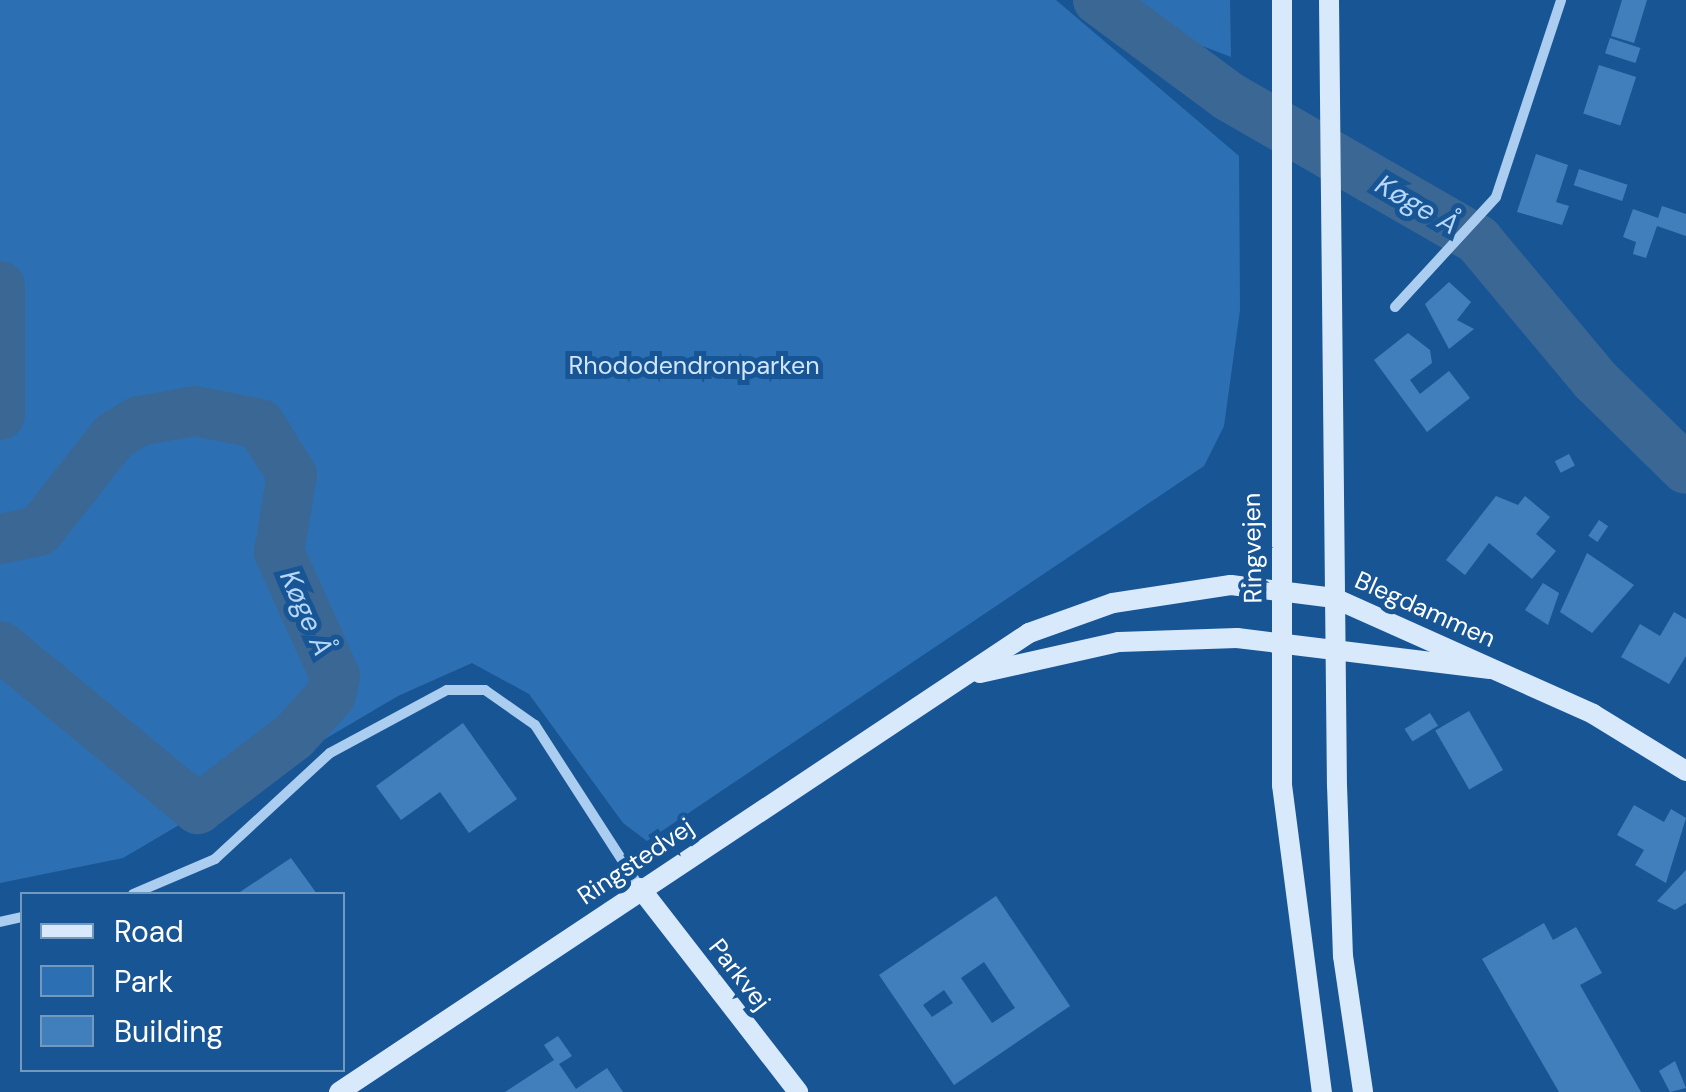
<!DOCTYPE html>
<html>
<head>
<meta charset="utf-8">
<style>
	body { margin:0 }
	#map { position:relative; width:1686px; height:1092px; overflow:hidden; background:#185595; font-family:"DM Sans",sans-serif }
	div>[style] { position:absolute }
	.green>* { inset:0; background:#2c70b3 }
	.river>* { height:50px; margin:-25px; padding:0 25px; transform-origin:25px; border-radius:25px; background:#3b6795 }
	.building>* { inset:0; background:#417fbc; transform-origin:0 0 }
	.street>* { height:10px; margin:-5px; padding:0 5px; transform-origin:5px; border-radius:5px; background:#aacdf0 }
	.secondary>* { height:20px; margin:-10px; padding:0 10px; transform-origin:10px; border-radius:10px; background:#d8e9fb }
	span { translate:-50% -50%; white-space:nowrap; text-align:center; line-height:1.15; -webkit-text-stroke:10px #185595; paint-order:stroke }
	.park-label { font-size:25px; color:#d1e6fb }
	.street-label { font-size:25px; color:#fff }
	.water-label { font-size:28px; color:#b6d7f7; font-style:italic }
	.legend { position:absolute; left:20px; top:892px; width:325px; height:180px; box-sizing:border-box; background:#185595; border:2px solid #7499bf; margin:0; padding:12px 18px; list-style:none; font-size:30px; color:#fff }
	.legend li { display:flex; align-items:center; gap:20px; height:50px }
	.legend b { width:50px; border:2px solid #7499bf }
</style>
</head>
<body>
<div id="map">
	<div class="green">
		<i style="clip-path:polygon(0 0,1056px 0,1239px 156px,1240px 310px,1224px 426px,1204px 466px,647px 841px,623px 823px,529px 694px,472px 663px,398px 696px,123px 858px,0 883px)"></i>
		<i style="clip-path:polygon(1139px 0,1230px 0,1231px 57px,1197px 44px)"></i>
	</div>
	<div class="river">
		<i style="left:1098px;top:0;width:162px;rotate:36.4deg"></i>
		<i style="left:1228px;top:96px;width:289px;rotate:29.9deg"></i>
		<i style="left:1478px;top:240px;width:182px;rotate:50.1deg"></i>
		<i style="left:1595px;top:380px;width:127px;rotate:44.4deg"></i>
		<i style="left:0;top:286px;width:129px;rotate:90deg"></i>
		<i style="left:0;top:539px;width:40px;rotate:-12deg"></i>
		<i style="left:39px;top:531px;width:121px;rotate:-51.7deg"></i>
		<i style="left:114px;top:436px;width:29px;rotate:-31deg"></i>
		<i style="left:139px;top:421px;width:57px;rotate:-10.1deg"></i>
		<i style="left:195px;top:411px;width:66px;rotate:11.3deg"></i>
		<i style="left:260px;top:424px;width:60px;rotate:57.9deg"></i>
		<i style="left:292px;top:475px;width:78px;rotate:99.6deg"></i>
		<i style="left:279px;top:552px;width:136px;rotate:65.7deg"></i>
		<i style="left:335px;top:676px;width:19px;rotate:102deg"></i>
		<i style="left:331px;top:695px;width:55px;rotate:132.1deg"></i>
		<i style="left:294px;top:736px;width:121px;rotate:142.8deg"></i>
		<i style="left:198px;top:809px;width:256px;rotate:-140.5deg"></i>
	</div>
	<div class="building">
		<i style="clip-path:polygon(1622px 0,1647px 0,1634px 43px,1611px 36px)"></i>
		<i style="left:1610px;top:38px;width:32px;height:16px;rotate:18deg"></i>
		<i style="left:1599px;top:65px;width:39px;height:51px;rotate:18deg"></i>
		<i style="clip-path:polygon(1536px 154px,1568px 165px,1556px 202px,1569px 206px,1562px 225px,1517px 212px)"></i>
		<i style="left:1579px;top:169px;width:51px;height:17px;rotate:18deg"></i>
		<i style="clip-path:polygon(1662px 206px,1686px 214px,1686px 236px,1657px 226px,1646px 258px,1633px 254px,1636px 242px,1623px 237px,1633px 209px,1658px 218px)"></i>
		<i style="clip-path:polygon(1449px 282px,1471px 302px,1457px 320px,1474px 329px,1449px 349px,1425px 304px)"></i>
		<i style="clip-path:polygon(1408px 333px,1430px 350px,1432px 363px,1410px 380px,1420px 394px,1449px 371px,1470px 398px,1427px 432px,1374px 360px)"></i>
		<i style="left:1569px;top:454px;width:13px;height:16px;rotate:63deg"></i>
		<i style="clip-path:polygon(1496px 496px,1518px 505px,1525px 496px,1550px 517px,1536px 534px,1556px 551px,1532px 579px,1489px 543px,1465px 575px,1446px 560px)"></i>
		<i style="left:1599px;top:520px;width:11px;height:19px;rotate:34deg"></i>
		<i style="clip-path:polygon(1587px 553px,1634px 585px,1592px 633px,1560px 612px)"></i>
		<i style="clip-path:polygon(1543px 583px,1559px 593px,1548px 625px,1525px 610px)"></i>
		<i style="clip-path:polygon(1674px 612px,1686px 619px,1686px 656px,1669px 684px,1621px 657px,1640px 624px,1660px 636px)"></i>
		<i style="left:1469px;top:711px;width:68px;height:39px;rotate:60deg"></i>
		<i style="left:1430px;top:713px;width:15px;height:30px;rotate:58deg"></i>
		<i style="clip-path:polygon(463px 723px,517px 799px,469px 833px,440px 792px,401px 820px,376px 786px)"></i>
		<i style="clip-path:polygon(1634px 805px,1664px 822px,1671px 809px,1686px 818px,1666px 883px,1635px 865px,1644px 850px,1617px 835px)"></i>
		<i style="clip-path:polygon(291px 858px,317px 894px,237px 894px)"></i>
		<i style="clip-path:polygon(1686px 870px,1686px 903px,1675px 910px,1657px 901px)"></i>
		<i style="clip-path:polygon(evenodd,996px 896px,1070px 1006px,954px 1085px,879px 975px,996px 896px,984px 962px,1015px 1008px,992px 1023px,961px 978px,984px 962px,996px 896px,944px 990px,953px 1003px,932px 1017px,923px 1005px,944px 990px)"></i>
		<i style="clip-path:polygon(1544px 923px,1553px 940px,1576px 927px,1602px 973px,1580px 985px,1641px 1092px,1559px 1092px,1482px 959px)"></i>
		<i style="clip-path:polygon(558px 1036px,572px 1056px,559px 1064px,576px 1089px,607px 1068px,623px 1092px,505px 1092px,554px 1060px,544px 1045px)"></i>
		<i style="clip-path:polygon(1675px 1061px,1686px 1088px,1670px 1092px,1659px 1071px)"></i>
	</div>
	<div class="street">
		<i style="left:1395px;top:307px;width:149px;rotate:-47.4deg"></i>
		<i style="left:1496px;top:197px;width:207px;rotate:-71.7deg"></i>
		<i style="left:133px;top:894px;width:89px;rotate:-23.1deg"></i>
		<i style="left:215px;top:859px;width:156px;rotate:-42.7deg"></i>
		<i style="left:330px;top:753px;width:133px;rotate:-28.3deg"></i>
		<i style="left:447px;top:690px;width:38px"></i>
		<i style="left:485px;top:690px;width:61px;rotate:35deg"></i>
		<i style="left:535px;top:725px;width:194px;rotate:57.2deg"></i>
		<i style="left:0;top:922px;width:23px;rotate:-13deg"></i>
	</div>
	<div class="secondary">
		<i style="left:1282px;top:0;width:785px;rotate:90deg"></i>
		<i style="left:1282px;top:785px;width:310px;rotate:82.6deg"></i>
		<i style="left:1329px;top:0;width:785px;rotate:89.42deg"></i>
		<i style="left:1337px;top:785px;width:171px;rotate:88deg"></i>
		<i style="left:1343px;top:956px;width:137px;rotate:81.6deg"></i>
		<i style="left:980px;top:673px;width:142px;rotate:-12.6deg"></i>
		<i style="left:1119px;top:642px;width:118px;rotate:-1.9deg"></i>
		<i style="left:1237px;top:638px;width:255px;rotate:7deg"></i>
		<i style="left:640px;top:888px;width:258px;rotate:52.2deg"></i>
		<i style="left:339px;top:1092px;width:829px;rotate:-33.63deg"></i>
		<i style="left:1029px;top:633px;width:89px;rotate:-19.7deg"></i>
		<i style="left:1113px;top:603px;width:119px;rotate:-8.7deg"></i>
		<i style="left:1231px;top:585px;width:104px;rotate:7.2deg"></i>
		<i style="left:1334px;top:598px;width:284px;rotate:24.1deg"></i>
		<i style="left:1593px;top:714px;width:109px;rotate:31.5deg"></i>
	</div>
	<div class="park-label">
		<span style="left:694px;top:366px">Rhododendronparken</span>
	</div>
	<div class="street-label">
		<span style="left:1253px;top:548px;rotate:-91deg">Ringvejen</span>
		<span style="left:1425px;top:610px;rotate:24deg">Blegdammen</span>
		<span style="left:636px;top:862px;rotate:-34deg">Ringstedvej</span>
		<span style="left:739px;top:975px;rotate:52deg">Parkvej</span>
	</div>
	<div class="water-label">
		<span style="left:1417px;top:205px;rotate:30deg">Køge Å</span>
		<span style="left:306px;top:613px;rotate:66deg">Køge Å</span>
	</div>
	<ul class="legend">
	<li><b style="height:12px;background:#d8e9fb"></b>Road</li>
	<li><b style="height:28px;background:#2c70b3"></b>Park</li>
	<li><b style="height:28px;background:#417fbc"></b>Building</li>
	</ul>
</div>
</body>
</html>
